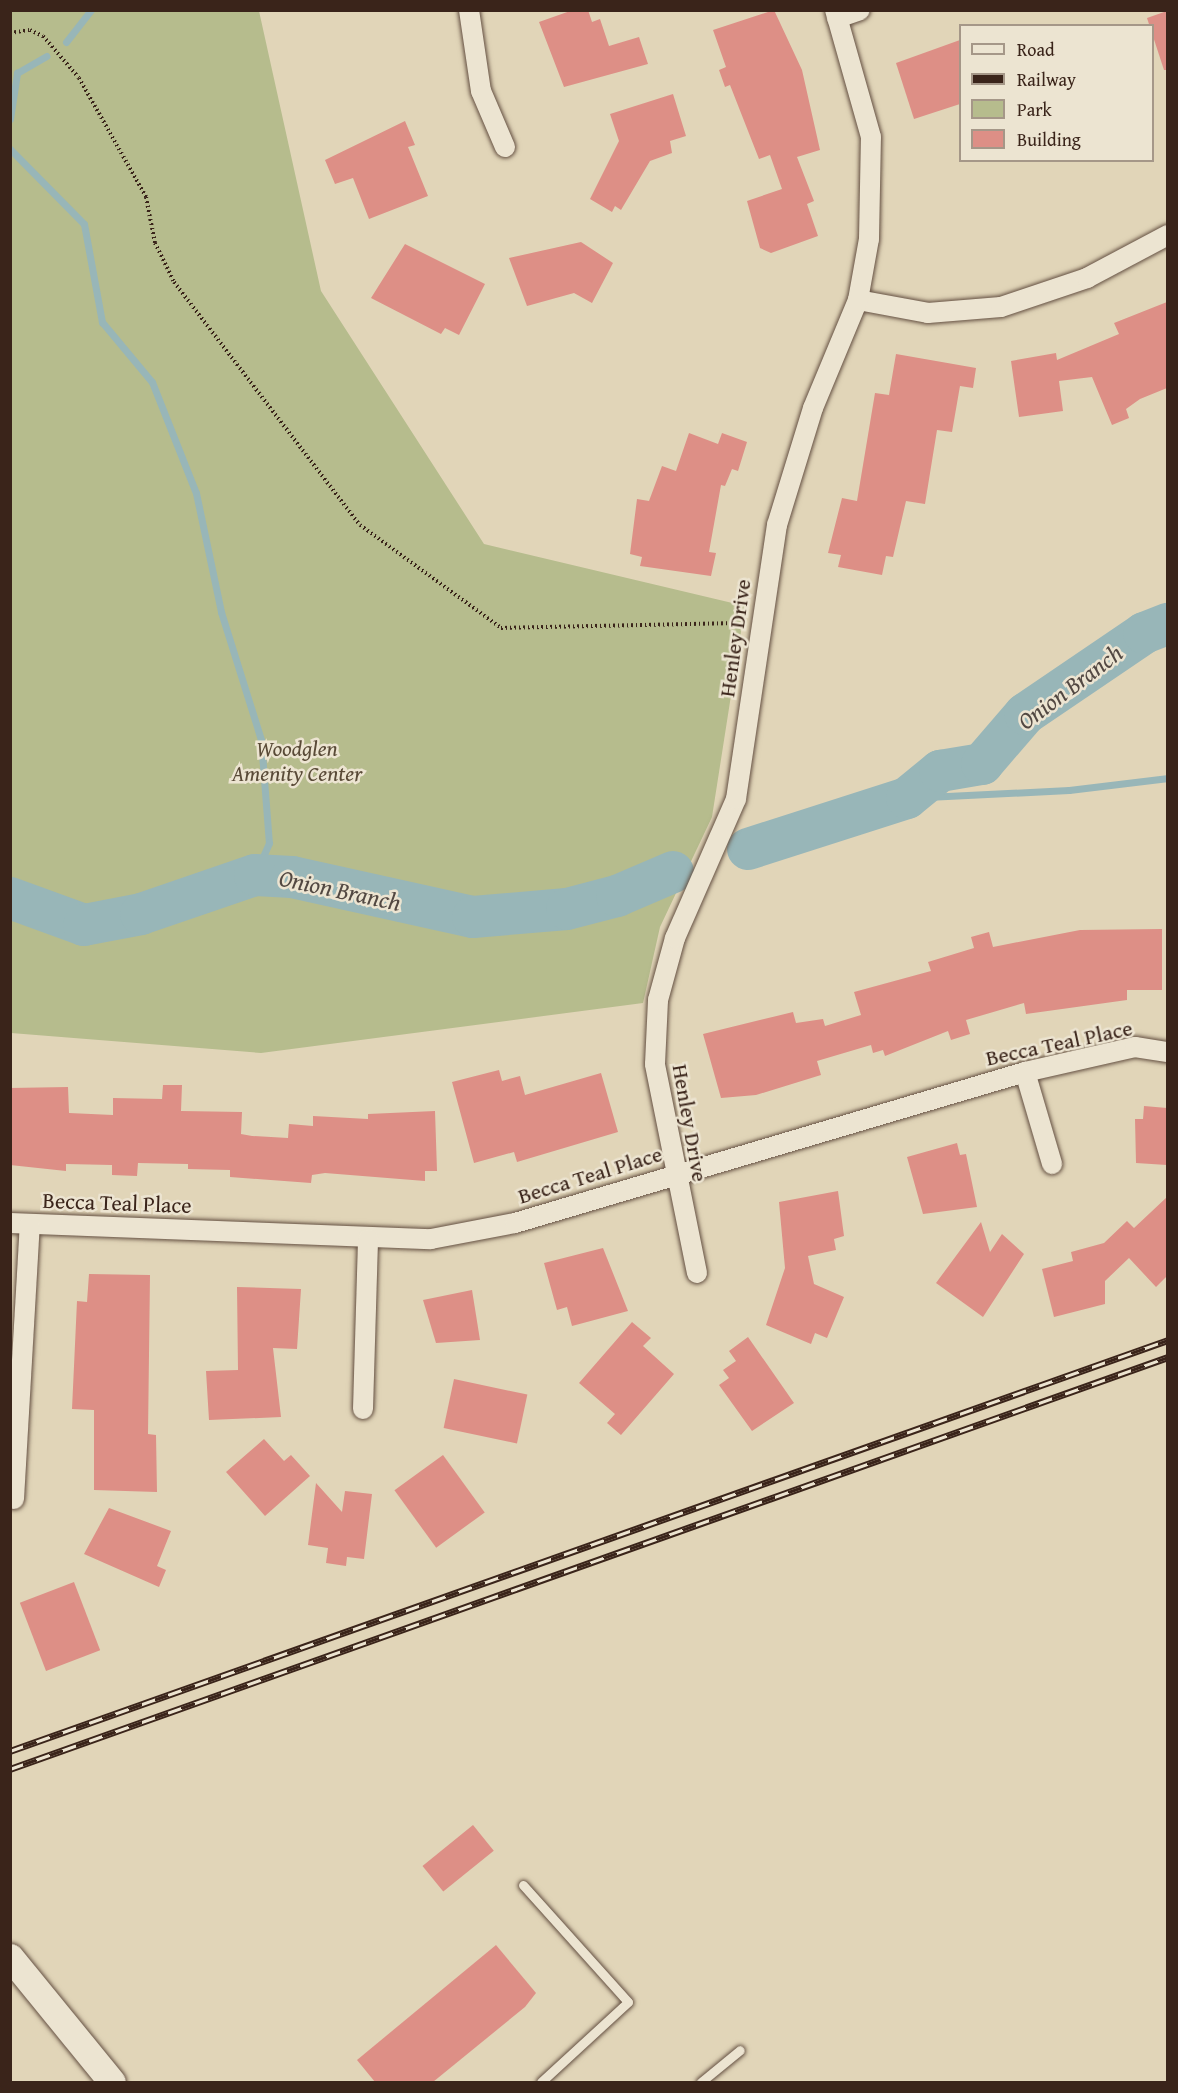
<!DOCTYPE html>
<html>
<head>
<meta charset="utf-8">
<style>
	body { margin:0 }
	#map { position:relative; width:1178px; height:2093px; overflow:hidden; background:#e1d5b8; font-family:"Gentium Book Plus",serif }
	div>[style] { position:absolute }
	.green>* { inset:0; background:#b6bc8d }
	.stream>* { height:7px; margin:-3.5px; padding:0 3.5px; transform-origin:3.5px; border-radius:3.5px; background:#98b6b8 }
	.river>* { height:42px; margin:-21px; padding:0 21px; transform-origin:21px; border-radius:21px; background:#98b6b8 }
	.building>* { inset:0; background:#dd8f86; transform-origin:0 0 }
	.path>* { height:4px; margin-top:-2px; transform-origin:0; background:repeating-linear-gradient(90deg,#3a241a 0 1.5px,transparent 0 4.5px) }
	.roads { filter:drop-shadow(0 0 2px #645042) drop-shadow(0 0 2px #645042) }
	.service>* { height:9px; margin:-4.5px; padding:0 4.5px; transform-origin:4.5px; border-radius:4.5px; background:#ece4d1 }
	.minor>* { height:20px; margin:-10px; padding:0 10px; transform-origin:10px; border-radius:10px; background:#ece4d1 }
	.secondary>* { height:27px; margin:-13.5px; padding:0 13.5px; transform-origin:13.5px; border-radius:13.5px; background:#ece4d1 }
	.rail>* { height:7px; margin-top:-3.5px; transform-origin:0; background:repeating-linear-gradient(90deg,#ece4d1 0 14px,#3a241a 0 28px); box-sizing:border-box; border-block:2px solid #3a241a }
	span { translate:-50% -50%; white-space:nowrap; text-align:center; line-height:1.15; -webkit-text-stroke:5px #ece4d1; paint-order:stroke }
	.street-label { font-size:22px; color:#3a241a }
	.park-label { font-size:22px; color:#594a37; font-style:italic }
	.water-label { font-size:24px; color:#524842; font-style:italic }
	.frame { position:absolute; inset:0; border:12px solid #3a241a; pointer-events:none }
	.legend { position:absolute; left:959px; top:24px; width:195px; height:138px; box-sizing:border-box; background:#ece4d1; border:2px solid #a59788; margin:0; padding:8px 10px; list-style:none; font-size:18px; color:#3a241a }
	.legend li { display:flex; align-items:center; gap:12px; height:30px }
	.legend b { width:30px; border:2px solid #a59788 }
</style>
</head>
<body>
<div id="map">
	<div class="green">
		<i style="clip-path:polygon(10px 11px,259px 11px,321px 291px,484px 544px,745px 606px,712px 817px,660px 927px,643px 1003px,261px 1053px,11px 1033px)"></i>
	</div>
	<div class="stream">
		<i style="left:66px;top:42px;width:41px;rotate:-52deg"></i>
		<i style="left:10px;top:119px;width:47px;rotate:-81.3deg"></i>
		<i style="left:17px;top:73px;width:34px;rotate:-30deg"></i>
		<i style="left:10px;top:149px;width:105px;rotate:45.4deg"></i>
		<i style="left:84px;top:224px;width:100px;rotate:79.6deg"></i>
		<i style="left:102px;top:322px;width:78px;rotate:50.2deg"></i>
		<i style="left:152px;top:382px;width:119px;rotate:68.4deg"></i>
		<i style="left:196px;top:493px;width:122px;rotate:78.1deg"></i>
		<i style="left:221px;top:612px;width:134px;rotate:72.6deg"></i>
		<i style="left:261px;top:740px;width:103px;rotate:85.6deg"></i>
		<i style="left:269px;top:843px;width:35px;rotate:114deg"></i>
		<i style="left:907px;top:798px;width:162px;rotate:-2.8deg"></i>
		<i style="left:1069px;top:790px;width:100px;rotate:-6.9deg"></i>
	</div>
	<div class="river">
		<i style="left:748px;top:849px;width:167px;rotate:-17.8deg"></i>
		<i style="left:907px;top:798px;width:43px;rotate:-39.3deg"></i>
		<i style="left:940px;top:771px;width:43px;rotate:-9.5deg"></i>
		<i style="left:982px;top:764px;width:66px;rotate:-49.3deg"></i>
		<i style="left:1025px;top:714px;width:144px;rotate:-34.2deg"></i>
		<i style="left:1144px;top:633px;width:26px;rotate:-21deg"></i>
		<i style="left:10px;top:898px;width:79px;rotate:20deg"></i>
		<i style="left:84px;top:925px;width:58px;rotate:-10.9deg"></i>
		<i style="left:141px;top:914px;width:120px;rotate:-18.9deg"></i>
		<i style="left:255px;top:875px;width:37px;rotate:3deg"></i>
		<i style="left:292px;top:877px;width:185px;rotate:12.5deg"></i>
		<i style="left:473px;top:917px;width:94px;rotate:-4.9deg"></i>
		<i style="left:567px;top:909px;width:52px;rotate:-14.6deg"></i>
		<i style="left:617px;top:896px;width:61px;rotate:-23.2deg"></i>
	</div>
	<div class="building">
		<i style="clip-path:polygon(573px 10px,588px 10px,592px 22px,600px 19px,609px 46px,639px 37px,648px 64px,564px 87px,539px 22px)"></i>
		<i style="clip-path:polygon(774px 10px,802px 70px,820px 150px,797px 157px,814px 201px,807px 204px,818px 236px,771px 253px,760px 248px,747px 201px,782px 189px,770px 155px,759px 159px,730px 85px,725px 87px,719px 70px,726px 67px,713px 30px)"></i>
		<i style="clip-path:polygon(1167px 11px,1167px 70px,1164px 70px,1147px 18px)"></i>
		<i style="clip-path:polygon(960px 40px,960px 104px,914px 119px,896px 63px)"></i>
		<i style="clip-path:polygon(673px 94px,686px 136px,670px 141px,672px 153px,650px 161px,621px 210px,615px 206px,612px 212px,590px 199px,619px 141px,610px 114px)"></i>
		<i style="clip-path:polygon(405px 121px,415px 145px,408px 147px,428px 196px,369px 219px,353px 178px,335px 184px,325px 160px)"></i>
		<i style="clip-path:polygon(581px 242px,613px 263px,592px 303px,574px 293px,527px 306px,509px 258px)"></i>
		<i style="clip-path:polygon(405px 244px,485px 284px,459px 335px,445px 328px,441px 334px,371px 298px)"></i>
		<i style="clip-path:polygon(1167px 302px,1167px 388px,1140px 399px,1126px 409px,1129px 418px,1112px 425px,1092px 377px,1059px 381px,1063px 411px,1019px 417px,1011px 361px,1056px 353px,1057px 360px,1119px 334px,1114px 323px)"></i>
		<i style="clip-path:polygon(896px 354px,976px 368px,973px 388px,960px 386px,952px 432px,937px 430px,925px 504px,906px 501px,893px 557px,886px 556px,882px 575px,838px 567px,841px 555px,828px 553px,842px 498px,857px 501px,875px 393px,889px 395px)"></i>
		<i style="clip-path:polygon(689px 433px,718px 444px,722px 433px,747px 442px,738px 471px,732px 469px,725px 486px,721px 485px,709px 552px,716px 553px,711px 576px,640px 566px,642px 557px,630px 554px,637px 499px,649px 501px,662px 466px,676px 471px)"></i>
		<i style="clip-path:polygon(1162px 929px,1162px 990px,1127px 990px,1127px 1000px,1026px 1014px,1024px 1003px,966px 1020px,970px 1034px,951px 1040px,948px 1031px,885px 1056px,883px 1050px,873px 1053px,871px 1045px,817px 1061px,821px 1075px,756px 1095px,721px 1098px,703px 1034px,793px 1012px,796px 1023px,823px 1019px,825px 1026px,861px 1015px,854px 992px,931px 971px,928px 962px,974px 948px,971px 937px,989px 932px,993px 947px,1080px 930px)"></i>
		<i style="clip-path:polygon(499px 1070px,502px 1081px,520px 1076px,525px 1095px,601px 1073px,618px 1132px,517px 1162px,514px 1152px,474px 1163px,452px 1082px)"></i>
		<i style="clip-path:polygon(163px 1085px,182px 1085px,181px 1111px,242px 1112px,241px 1134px,252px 1136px,288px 1138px,289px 1124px,313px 1126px,313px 1116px,368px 1119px,368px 1114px,435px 1111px,437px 1171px,425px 1171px,425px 1181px,325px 1173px,312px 1175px,311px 1183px,230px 1177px,230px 1170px,188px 1169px,188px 1164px,138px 1163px,137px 1176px,112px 1175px,112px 1165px,66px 1164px,66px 1171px,10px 1165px,10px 1088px,68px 1087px,69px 1113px,113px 1115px,113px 1098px,162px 1099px)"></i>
		<i style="clip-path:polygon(1144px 1106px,1167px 1108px,1167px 1165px,1136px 1163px,1135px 1119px,1143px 1119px)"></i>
		<i style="clip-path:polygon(957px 1143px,960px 1155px,966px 1154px,977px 1207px,923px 1214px,907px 1157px)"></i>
		<i style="clip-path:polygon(838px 1191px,844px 1236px,834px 1239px,836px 1250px,808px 1256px,814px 1284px,844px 1297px,827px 1338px,815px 1333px,811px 1344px,766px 1325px,785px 1268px,779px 1202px)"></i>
		<i style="clip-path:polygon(1167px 1197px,1167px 1276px,1156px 1287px,1129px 1258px,1105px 1281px,1105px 1304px,1054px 1317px,1042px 1269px,1073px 1261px,1071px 1252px,1104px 1243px,1127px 1221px,1134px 1228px)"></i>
		<i style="clip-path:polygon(981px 1222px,990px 1252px,1002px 1234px,1024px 1254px,983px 1317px,936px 1283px)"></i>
		<i style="clip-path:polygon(603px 1248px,628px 1311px,572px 1326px,567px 1307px,557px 1310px,544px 1263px)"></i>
		<i style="clip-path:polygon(89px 1274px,150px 1275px,148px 1434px,156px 1435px,157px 1492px,94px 1490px,94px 1410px,72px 1409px,77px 1301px,87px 1302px)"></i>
		<i style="clip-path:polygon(237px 1287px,301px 1289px,297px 1349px,273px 1348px,281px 1417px,209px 1420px,206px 1371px,238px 1370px)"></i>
		<i style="clip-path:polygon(472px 1290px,480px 1340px,436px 1343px,423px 1300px)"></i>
		<i style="clip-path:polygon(632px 1322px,651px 1338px,643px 1346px,674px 1374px,621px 1435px,607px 1423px,615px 1414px,579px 1383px)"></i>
		<i style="clip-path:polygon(748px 1337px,794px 1403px,752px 1431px,719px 1385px,729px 1378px,723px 1370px,736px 1361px,729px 1351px)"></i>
		<i style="left:454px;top:1379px;width:75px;height:50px;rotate:12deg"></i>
		<i style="clip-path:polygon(264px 1439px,284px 1461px,291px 1455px,310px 1476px,265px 1516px,226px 1472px)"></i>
		<i style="left:443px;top:1455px;width:71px;height:60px;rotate:54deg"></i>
		<i style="clip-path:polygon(316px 1483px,342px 1512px,345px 1491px,372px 1494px,364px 1559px,347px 1557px,346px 1566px,326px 1563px,328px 1548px,308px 1545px)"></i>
		<i style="clip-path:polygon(109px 1508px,171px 1531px,157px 1566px,166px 1570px,159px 1587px,84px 1554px)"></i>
		<i style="left:74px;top:1582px;width:73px;height:58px;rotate:69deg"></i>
		<i style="left:473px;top:1825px;width:33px;height:65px;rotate:51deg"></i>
		<i style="clip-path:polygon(496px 1945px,536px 1993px,525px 2007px,433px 2082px,375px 2082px,357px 2060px)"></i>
	</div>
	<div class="path">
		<i style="left:10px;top:33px;width:20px;rotate:-9deg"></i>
		<i style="left:30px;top:30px;width:14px;rotate:25deg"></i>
		<i style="left:43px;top:36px;width:55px;rotate:49.4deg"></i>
		<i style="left:79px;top:78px;width:137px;rotate:60.6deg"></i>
		<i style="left:146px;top:197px;width:47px;rotate:78.9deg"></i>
		<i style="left:155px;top:243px;width:43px;rotate:64deg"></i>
		<i style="left:174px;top:282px;width:306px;rotate:52.6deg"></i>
		<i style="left:360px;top:525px;width:175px;rotate:36.1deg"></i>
		<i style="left:501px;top:628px;width:237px;rotate:-1.2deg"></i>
	</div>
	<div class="roads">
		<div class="service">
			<i style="left:523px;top:1885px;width:157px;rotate:48.1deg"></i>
			<i style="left:628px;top:2002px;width:118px;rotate:137.4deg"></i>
			<i style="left:701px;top:2082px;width:50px;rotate:-39.4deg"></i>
		</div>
		<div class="minor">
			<i style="left:469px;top:10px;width:82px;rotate:81.6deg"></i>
			<i style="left:481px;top:91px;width:61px;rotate:66.8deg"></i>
			<i style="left:837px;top:18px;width:24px;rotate:-19deg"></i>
			<i style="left:858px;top:300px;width:71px;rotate:10.5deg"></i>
			<i style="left:928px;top:313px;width:73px;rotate:-4.7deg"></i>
			<i style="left:1001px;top:307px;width:91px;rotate:-18.6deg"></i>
			<i style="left:1087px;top:278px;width:92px;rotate:-28deg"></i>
			<i style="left:1025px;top:1072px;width:96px;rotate:73.6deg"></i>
			<i style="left:10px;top:1223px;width:421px;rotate:2.2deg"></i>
			<i style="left:431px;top:1239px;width:86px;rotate:-10.8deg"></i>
			<i style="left:515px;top:1223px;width:532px;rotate:-16.49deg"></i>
			<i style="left:1025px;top:1072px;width:113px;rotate:-12.8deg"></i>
			<i style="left:1135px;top:1047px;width:33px;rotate:9deg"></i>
			<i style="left:697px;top:1273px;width:213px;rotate:-101.4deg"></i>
			<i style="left:655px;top:1064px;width:64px;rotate:-87.3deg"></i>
			<i style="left:658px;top:1000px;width:64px;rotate:-74.7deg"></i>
			<i style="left:675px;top:938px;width:152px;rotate:-66.3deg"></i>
			<i style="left:736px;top:799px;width:277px;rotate:-81.5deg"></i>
			<i style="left:777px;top:525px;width:122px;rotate:-72.9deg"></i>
			<i style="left:813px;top:408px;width:117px;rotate:-67.4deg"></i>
			<i style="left:858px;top:300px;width:62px;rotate:-79.8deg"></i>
			<i style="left:869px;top:239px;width:102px;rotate:-88.9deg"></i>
			<i style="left:871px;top:137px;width:132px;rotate:-105.8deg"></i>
			<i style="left:363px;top:1409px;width:170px;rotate:-88.3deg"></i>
			<i style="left:14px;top:1499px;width:275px;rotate:-86.7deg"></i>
		</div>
		<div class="secondary">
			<i style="left:10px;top:1957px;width:161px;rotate:50.8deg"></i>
		</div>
	</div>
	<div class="rail">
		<i style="left:10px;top:1751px;width:1229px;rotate:-19.54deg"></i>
		<i style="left:10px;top:1769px;width:1229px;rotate:-19.58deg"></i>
	</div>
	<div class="street-label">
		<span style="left:735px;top:638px;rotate:-82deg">Henley Drive</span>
		<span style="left:1059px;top:1043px;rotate:-12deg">Becca Teal Place</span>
		<span style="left:690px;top:1123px;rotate:80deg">Henley Drive</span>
		<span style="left:590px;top:1175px;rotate:-17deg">Becca Teal Place</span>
		<span style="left:117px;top:1203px;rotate:2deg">Becca Teal Place</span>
	</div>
	<div class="park-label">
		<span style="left:297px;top:761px">Woodglen<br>Amenity Center</span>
	</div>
	<div class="water-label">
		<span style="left:1070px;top:687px;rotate:-37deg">Onion Branch</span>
		<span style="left:340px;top:890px;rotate:12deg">Onion Branch</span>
	</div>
	<div class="frame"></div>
	<ul class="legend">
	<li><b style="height:8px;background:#ece4d1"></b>Road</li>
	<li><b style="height:8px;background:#3a241a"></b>Railway</li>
	<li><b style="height:16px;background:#b6bc8d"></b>Park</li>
	<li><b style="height:16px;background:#dd8f86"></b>Building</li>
	</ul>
</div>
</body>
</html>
